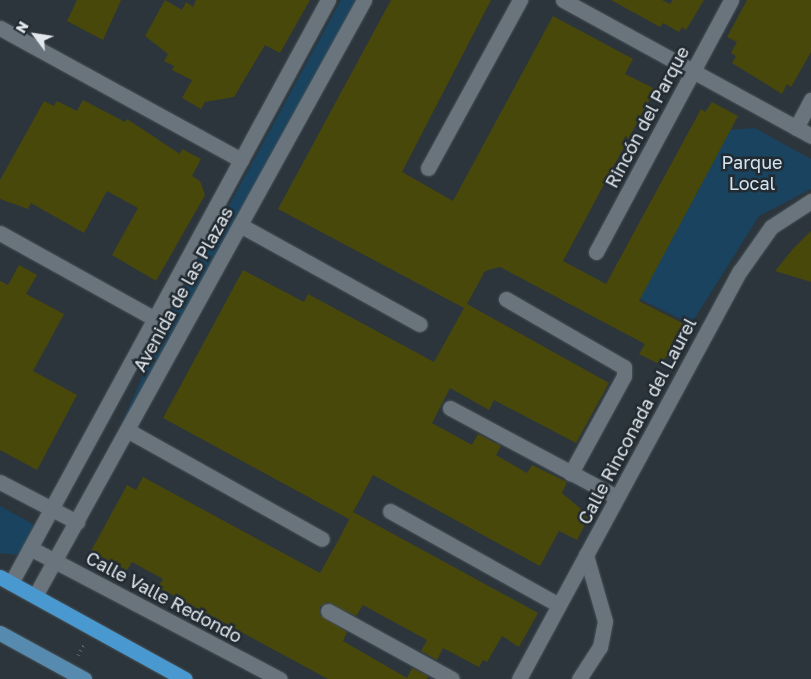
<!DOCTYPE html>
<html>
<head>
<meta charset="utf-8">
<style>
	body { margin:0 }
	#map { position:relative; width:811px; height:679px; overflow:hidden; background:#2c353c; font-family:"Golos Text",sans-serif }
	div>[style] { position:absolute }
	.green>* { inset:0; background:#19435f }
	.building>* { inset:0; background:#48480b }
	.path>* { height:3px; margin-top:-1.5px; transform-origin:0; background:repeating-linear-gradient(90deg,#636b71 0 1px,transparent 0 5px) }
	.roads { filter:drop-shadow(0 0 1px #495257) drop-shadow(0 0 1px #495257) }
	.minor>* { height:15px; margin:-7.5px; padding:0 7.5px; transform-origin:7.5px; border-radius:7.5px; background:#69747c }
	.major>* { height:15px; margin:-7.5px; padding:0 7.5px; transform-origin:7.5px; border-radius:7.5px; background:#568aae }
	.highway>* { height:15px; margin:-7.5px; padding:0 7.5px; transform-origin:7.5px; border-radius:7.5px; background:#4999d0 }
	span { translate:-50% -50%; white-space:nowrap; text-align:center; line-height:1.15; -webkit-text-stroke:5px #222b32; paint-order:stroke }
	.street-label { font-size:18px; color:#e1e7ec }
	.park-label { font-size:18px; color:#d4e5f2 }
	.north { position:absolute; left:10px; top:10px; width:50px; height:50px; -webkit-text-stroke:4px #222b32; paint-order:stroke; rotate:301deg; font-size:14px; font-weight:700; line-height:20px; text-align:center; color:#e1e7ec }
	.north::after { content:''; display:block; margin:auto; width:18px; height:22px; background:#e1e7ec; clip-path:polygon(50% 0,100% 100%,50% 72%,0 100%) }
</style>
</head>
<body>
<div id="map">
	<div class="green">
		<i style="clip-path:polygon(341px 0,362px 0,115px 438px,173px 308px)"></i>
		<i style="clip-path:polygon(755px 128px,811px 159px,811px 189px,759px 216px,691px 324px,638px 298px,729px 130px)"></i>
		<i style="clip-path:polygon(0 506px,33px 524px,31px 541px,17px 555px,0 553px)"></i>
	</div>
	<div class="building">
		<i style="clip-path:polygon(77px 0,121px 0,103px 40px,67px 21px)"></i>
		<i style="clip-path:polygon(165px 0,182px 10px,186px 2px,193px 7px,196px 0,310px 0,280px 53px,265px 45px,234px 97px,205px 102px,201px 109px,182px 98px,192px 80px,172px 70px,174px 66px,164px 61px,168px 54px,145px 36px)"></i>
		<i style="clip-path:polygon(391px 0,491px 0,402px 172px,453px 201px,553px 16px,633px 59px,625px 74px,655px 89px,563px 261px,606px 284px,701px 109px,705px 112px,712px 102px,738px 116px,639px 301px,692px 328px,675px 361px,666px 356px,661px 365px,639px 354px,645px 344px,500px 267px,485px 271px,467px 304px,609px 383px,576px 443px,494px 400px,489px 410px,450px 388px,432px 423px,472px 445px,478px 434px,501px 446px,496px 455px,527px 473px,532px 465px,567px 482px,562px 493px,589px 516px,577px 540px,559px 531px,540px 566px,373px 475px,353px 512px,538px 613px,519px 647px,502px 636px,487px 662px,483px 660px,479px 667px,443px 648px,437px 660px,421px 651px,427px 640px,363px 605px,356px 616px,327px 602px,320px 607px,320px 615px,347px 632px,343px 641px,407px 678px,412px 668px,428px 676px,427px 679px,328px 679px,158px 587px,163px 579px,132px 562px,127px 570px,91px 551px,127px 485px,136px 490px,143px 477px,320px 573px,339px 539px,353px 512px,349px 519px,163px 418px,243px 270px,304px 302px,308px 294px,434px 362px,464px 308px,278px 209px)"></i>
		<i style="clip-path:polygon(611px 0,662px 0,670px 4px,673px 0,704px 0,686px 30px,682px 27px,679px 32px,663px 23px,660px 27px)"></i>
		<i style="clip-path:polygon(747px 0,811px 0,811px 52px,791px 87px,787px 84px,782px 94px,732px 63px,736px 56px,731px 53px,737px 42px,727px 37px)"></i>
		<i style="clip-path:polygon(83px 100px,125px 122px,127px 119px,180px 154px,182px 149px,201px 159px,192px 176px,200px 181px,205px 195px,156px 281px,112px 255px,138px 208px,107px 191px,84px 233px,31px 203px,28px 209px,0 199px,0 180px,44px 101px,54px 106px,57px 101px,77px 111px)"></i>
		<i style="clip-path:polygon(811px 231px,811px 282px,775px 271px,792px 250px)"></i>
		<i style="clip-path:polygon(19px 265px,37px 275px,26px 294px,64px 314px,33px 371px,77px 395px,37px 470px,0 450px,0 281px,8px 285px)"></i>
	</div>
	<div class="path">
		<i style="left:78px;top:655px;width:14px;rotate:-60deg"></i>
	</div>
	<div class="roads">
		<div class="minor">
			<i style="left:563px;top:0;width:283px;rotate:28.7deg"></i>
			<i style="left:0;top:28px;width:275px;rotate:28.7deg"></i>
			<i style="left:796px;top:128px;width:32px;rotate:-62deg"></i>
			<i style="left:428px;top:168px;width:192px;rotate:-61.3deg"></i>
			<i style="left:240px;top:225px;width:205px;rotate:28.9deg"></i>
			<i style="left:0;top:233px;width:177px;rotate:29deg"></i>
			<i style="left:596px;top:252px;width:286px;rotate:-61.8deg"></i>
			<i style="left:506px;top:299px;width:136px;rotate:30deg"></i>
			<i style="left:624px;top:367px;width:9px;rotate:90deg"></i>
			<i style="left:624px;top:376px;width:111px;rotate:118.7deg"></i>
			<i style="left:450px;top:408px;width:189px;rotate:28.1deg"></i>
			<i style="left:127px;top:430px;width:223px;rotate:29.2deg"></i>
			<i style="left:0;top:482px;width:87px;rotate:27.5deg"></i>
			<i style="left:390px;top:511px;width:193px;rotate:29.1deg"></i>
			<i style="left:30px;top:548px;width:282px;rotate:27.7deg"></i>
			<i style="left:11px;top:583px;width:664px;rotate:-61.47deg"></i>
			<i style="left:35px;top:596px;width:681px;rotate:-61.1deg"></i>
			<i style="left:328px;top:611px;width:141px;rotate:28.7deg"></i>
			<i style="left:519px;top:679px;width:464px;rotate:-61.6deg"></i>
			<i style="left:740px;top:271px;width:54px;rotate:-54.8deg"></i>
			<i style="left:771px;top:227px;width:48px;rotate:-33deg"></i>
			<i style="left:579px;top:679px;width:38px;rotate:-57deg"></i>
			<i style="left:600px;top:647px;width:26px;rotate:-79deg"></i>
			<i style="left:605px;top:621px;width:69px;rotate:-106.1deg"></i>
		</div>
		<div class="major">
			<i style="left:0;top:633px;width:96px;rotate:28.7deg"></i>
		</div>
		<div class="highway">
			<i style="left:0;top:577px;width:211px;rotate:28.9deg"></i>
		</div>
	</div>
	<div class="street-label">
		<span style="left:647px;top:117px;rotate:-62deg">Rincón del Parque</span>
		<span style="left:183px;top:289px;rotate:-61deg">Avenida de las Plazas</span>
		<span style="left:637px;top:421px;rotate:-62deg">Calle Rinconada del Laurel</span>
		<span style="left:164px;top:597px;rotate:28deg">Calle Valle Redondo</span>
	</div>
	<div class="park-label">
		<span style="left:752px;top:173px">Parque<br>Local</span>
	</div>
	<div class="north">N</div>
</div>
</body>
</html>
